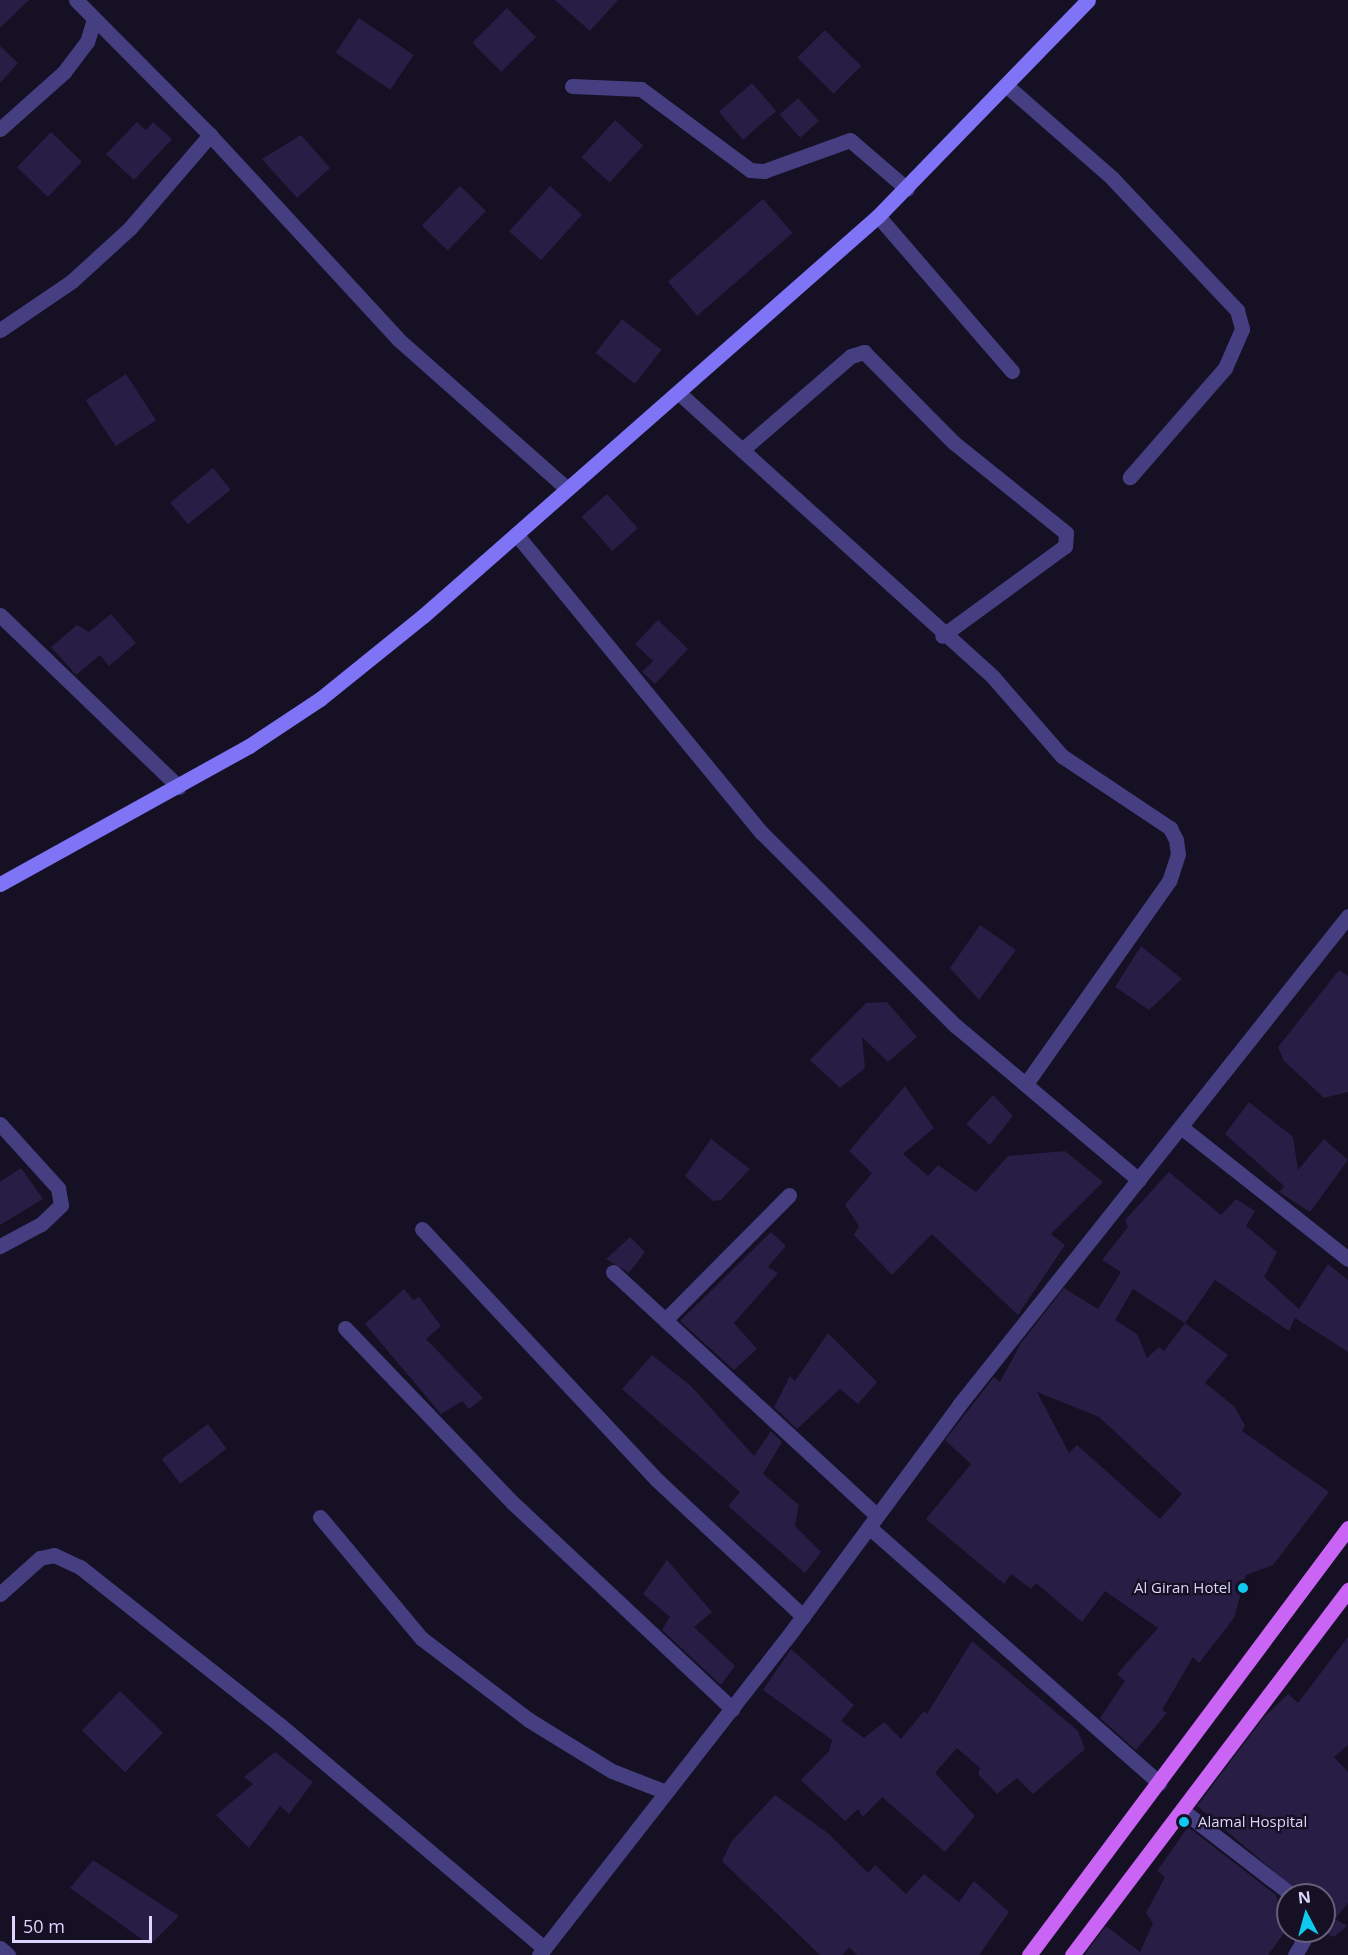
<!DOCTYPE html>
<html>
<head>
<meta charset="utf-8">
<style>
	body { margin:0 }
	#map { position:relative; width:1348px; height:1955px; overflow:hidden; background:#151024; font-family:"Open Sans",sans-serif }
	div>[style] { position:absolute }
	.building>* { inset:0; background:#281d44; transform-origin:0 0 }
	.street>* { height:15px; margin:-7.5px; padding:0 7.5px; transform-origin:7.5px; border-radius:7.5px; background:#453e80 }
	.secondary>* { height:15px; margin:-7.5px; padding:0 7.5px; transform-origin:7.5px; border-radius:7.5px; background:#7f73f6 }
	.primary>* { height:15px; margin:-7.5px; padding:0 7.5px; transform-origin:7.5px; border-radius:7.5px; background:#c964f5 }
	.dots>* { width:16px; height:16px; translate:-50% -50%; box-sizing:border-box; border:3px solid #151024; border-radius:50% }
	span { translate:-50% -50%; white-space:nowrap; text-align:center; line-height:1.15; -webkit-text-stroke:4.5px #151024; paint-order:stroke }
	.poi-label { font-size:15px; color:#ddd6fc }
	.right { translate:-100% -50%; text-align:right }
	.left { translate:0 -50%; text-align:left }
	.north { position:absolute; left:1276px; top:1883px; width:60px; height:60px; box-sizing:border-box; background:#151024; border:2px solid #655f7a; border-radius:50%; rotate:354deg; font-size:16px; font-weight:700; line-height:24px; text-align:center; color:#ddd6fc }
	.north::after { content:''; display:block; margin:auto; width:21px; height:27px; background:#0fc9ef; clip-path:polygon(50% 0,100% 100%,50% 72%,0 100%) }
	.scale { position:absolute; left:12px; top:1916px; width:140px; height:27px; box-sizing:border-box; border:3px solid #ddd6fc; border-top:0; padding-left:8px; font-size:18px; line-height:21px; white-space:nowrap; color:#ddd6fc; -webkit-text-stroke:4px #151024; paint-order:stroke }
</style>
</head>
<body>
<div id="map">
	<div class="building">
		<i style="clip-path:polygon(0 0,29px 0,0 28px)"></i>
		<i style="clip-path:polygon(555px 0,618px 0,590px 31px)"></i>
		<i style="left:507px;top:8px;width:41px;height:49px;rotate:45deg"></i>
		<i style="left:359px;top:18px;width:66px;height:42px;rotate:34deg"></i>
		<i style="left:825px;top:30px;width:51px;height:39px;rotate:45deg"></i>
		<i style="clip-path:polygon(0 46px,18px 63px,0 83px)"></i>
		<i style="left:752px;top:83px;width:37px;height:44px;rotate:49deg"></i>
		<i style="left:798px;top:98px;width:31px;height:25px;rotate:48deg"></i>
		<i style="left:615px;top:120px;width:38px;height:50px;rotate:42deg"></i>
		<i style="clip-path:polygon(137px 122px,146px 130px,153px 122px,172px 139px,134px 180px,106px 154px)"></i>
		<i style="left:51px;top:132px;width:43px;height:49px;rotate:44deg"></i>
		<i style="clip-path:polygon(301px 135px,330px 168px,297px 198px,262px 159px)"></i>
		<i style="left:460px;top:186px;width:36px;height:55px;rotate:44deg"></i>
		<i style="left:550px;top:186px;width:43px;height:61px;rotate:42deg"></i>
		<i style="left:763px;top:199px;width:45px;height:126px;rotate:49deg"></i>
		<i style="left:622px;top:319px;width:50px;height:43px;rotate:38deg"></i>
		<i style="left:126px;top:374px;width:55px;height:48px;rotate:57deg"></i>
		<i style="left:213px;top:468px;width:28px;height:55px;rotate:51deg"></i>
		<i style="left:607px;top:494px;width:46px;height:34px;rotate:48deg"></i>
		<i style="clip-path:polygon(111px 614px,136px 643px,109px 666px,100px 655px,76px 675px,51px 647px,77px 625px,89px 632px)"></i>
		<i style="clip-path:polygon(658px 620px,688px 649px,655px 684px,642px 672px,653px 661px,635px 644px)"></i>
		<i style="clip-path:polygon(980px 925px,1016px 950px,979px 1000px,950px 968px)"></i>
		<i style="clip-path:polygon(1141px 946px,1182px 979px,1149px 1010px,1115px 987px)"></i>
		<i style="clip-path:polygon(1339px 970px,1348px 976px,1348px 1092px,1324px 1098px,1284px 1061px,1278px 1047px)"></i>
		<i style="clip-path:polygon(887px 1002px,917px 1037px,888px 1062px,862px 1037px,865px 1068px,840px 1088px,810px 1060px,866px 1003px)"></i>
		<i style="clip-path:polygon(905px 1086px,934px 1128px,903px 1154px,928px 1176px,938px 1165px,976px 1192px,1008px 1156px,1065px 1151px,1103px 1182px,1051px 1234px,1065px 1245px,1018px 1315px,932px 1234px,892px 1275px,854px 1235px,859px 1226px,845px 1205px,872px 1173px,849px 1151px)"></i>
		<i style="clip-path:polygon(993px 1095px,1013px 1116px,990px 1145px,966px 1124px)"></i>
		<i style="clip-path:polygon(1249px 1102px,1293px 1137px,1298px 1170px,1324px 1139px,1348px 1160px,1310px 1212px,1279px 1192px,1284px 1186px,1225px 1134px)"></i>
		<i style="clip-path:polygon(711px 1139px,750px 1169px,721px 1200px,713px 1201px,685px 1176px)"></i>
		<i style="clip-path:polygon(21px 1168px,43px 1199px,0 1225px,0 1182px)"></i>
		<i style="clip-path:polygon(evenodd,1169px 1172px,1221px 1215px,1236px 1199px,1255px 1211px,1246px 1226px,1277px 1252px,1264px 1277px,1299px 1309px,1328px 1264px,1348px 1280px,1348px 1352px,1295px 1318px,1289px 1331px,1215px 1280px,1185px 1323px,1228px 1355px,1205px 1383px,1235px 1407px,1245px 1426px,1242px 1431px,1329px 1492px,1273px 1565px,1246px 1575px,1234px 1618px,1199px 1663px,1193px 1657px,1162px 1710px,1167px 1713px,1136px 1750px,1100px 1718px,1125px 1681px,1117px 1674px,1158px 1628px,1105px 1591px,1082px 1622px,1036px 1583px,1031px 1589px,1011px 1574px,1004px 1584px,926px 1519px,971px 1464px,945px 1440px,994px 1377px,1000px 1382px,1021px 1343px,1064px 1288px,1098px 1309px,1121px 1272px,1102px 1260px,1128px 1227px,1125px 1220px,1169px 1172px,1133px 1289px,1185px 1323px,1164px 1351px,1159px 1347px,1147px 1358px,1137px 1334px,1115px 1320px,1133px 1289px,1169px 1172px,1037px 1392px,1099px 1417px,1182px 1494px,1160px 1519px,1077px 1445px,1069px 1453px,1037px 1392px)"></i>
		<i style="clip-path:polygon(771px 1232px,786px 1246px,768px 1267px,778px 1273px,734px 1323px,757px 1349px,734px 1370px,680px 1321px)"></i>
		<i style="clip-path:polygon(630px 1237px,645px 1252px,629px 1273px,606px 1259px)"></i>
		<i style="clip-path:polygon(404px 1289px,413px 1300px,419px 1297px,441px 1326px,426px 1339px,483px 1398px,469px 1409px,462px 1401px,441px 1414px,365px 1324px)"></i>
		<i style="clip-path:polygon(828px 1333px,877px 1382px,858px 1404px,840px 1389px,797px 1429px,774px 1407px,790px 1376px,795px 1381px)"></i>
		<i style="clip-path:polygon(652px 1355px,691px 1386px,754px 1456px,771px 1431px,782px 1442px,763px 1474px,799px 1505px,795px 1526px,821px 1552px,805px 1573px,728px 1506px,740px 1492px,622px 1389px)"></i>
		<i style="left:208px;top:1424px;width:31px;height:58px;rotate:53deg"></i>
		<i style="clip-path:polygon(667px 1560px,712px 1612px,694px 1627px,735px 1666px,721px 1685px,662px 1630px,670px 1617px,643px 1594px)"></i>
		<i style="clip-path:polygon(1348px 1637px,1348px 1745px,1334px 1757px,1348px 1772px,1348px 1903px,1335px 1919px,1347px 1926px,1334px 1937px,1324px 1932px,1324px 1895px,1302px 1895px,1197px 1806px,1264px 1717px,1288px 1694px,1298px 1703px)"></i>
		<i style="clip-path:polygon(972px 1641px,1078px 1731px,1085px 1749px,1033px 1794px,1017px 1778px,997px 1794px,978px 1774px,980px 1768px,957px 1748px,935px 1773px,975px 1816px,945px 1852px,882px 1797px,863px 1817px,858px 1809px,845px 1821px,801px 1780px,829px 1751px,832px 1740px,763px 1690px,791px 1649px,854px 1705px,841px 1721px,864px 1738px,884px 1722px,901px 1739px,924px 1711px,927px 1714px)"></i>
		<i style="left:120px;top:1691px;width:60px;height:55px;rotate:44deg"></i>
		<i style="clip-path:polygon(275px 1752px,313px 1782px,289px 1814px,280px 1806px,249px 1848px,216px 1815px,253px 1784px,244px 1777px)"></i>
		<i style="clip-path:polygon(775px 1795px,829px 1834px,868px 1873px,875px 1865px,906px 1894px,924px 1874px,959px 1902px,974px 1881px,1009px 1912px,979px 1955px,857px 1955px,849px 1947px,842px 1955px,820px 1955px,722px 1861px,731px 1842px)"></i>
		<i style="clip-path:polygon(1188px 1827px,1276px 1895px,1287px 1929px,1268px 1955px,1084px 1955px,1106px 1926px,1140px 1952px,1153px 1923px,1146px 1913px,1165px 1877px,1157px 1871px)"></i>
		<i style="clip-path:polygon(93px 1860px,179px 1916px,150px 1945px,70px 1888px)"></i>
	</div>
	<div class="street">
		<i style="left:76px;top:0;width:190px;rotate:45.2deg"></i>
		<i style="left:210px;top:135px;width:279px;rotate:47.3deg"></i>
		<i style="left:399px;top:340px;width:222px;rotate:41.5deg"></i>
		<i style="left:572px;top:86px;width:69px;rotate:2.5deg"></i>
		<i style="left:641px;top:89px;width:136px;rotate:36.6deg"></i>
		<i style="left:750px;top:170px;width:14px;rotate:4deg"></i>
		<i style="left:764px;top:171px;width:91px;rotate:-19.8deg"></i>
		<i style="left:850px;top:140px;width:75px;rotate:40.7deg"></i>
		<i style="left:1007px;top:86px;width:140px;rotate:41.2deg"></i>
		<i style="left:1112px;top:178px;width:182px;rotate:46.6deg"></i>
		<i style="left:1237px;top:310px;width:20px;rotate:75deg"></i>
		<i style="left:1242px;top:329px;width:43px;rotate:113.6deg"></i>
		<i style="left:1225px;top:368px;width:145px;rotate:131.1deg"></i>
		<i style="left:0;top:129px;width:86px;rotate:-41.7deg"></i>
		<i style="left:64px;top:72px;width:38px;rotate:-53deg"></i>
		<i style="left:87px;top:42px;width:24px;rotate:-73deg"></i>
		<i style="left:878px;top:216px;width:205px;rotate:49.2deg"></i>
		<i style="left:0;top:330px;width:87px;rotate:-34.2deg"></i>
		<i style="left:72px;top:281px;width:79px;rotate:-42.4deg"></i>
		<i style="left:130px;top:228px;width:123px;rotate:-49.3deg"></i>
		<i style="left:680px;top:394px;width:422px;rotate:42.1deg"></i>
		<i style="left:993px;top:677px;width:105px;rotate:48.9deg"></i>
		<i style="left:1062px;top:756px;width:130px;rotate:33.7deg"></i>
		<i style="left:1170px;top:828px;width:13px;rotate:63deg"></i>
		<i style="left:1176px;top:840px;width:14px;rotate:82deg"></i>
		<i style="left:1178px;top:854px;width:28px;rotate:108deg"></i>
		<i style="left:1169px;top:881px;width:248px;rotate:125.2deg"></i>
		<i style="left:742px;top:450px;width:144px;rotate:-40.8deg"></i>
		<i style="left:851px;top:356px;width:14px;rotate:-17deg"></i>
		<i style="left:864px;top:352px;width:127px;rotate:45.3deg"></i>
		<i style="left:953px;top:442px;width:145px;rotate:38.8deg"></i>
		<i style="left:1066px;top:533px;width:13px;rotate:94deg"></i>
		<i style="left:1065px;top:546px;width:152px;rotate:143.8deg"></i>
		<i style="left:516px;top:534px;width:386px;rotate:50.6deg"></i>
		<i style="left:761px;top:832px;width:275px;rotate:44.9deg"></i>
		<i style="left:956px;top:1026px;width:239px;rotate:40.1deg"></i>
		<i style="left:0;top:615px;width:248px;rotate:43.9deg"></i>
		<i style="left:0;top:1124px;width:86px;rotate:47.8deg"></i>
		<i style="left:58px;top:1188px;width:17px;rotate:80deg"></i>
		<i style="left:61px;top:1205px;width:28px;rotate:136deg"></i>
		<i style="left:41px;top:1224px;width:47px;rotate:151.8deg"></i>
		<i style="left:1181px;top:1127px;width:213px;rotate:38.3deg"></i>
		<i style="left:422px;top:1229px;width:344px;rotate:46.9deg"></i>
		<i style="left:657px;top:1480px;width:200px;rotate:43deg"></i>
		<i style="left:613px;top:1272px;width:359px;rotate:42.7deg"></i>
		<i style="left:665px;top:1320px;width:176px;rotate:-45.2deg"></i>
		<i style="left:345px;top:1328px;width:243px;rotate:46.2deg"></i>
		<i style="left:513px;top:1503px;width:301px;rotate:43.2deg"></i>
		<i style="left:320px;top:1517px;width:158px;rotate:50.1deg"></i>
		<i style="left:421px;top:1638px;width:136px;rotate:37.2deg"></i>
		<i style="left:529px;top:1720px;width:97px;rotate:31.6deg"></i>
		<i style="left:612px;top:1771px;width:58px;rotate:21.3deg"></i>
		<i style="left:869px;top:1527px;width:387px;rotate:41.4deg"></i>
		<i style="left:0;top:1594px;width:54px;rotate:-42deg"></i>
		<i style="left:40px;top:1558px;width:14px;rotate:-12deg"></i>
		<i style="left:54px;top:1555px;width:29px;rotate:25deg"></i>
		<i style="left:80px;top:1567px;width:255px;rotate:38.3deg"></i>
		<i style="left:280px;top:1725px;width:346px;rotate:40.2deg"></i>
		<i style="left:1182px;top:1810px;width:139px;rotate:37.7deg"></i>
		<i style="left:0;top:1948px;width:11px;rotate:41deg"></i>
		<i style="left:539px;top:1955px;width:411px;rotate:-52deg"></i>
		<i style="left:792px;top:1631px;width:281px;rotate:-53.5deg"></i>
		<i style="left:959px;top:1405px;width:625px;rotate:-51.5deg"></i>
		<i style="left:1295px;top:1955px;width:28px;rotate:-60deg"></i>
	</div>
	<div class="secondary">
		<i style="left:0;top:884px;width:285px;rotate:-29deg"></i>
		<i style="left:249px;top:746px;width:85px;rotate:-33.5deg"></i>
		<i style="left:320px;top:699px;width:132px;rotate:-38.9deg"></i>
		<i style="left:423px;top:616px;width:606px;rotate:-41.32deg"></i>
		<i style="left:878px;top:216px;width:301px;rotate:-45.8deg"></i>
	</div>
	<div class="primary">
		<i style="left:1029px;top:1955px;width:533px;rotate:-53.24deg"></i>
		<i style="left:1072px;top:1955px;width:458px;rotate:-52.9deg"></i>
	</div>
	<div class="dots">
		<i style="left:1243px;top:1588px;background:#0fc9ef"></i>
		<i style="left:1184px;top:1822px;background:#0fc9ef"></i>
	</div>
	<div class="poi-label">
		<span class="right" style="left:1231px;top:1588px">Al Giran Hotel</span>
		<span class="left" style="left:1198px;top:1822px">Alamal Hospital</span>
	</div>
	<div class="north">N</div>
	<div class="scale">50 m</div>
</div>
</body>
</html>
